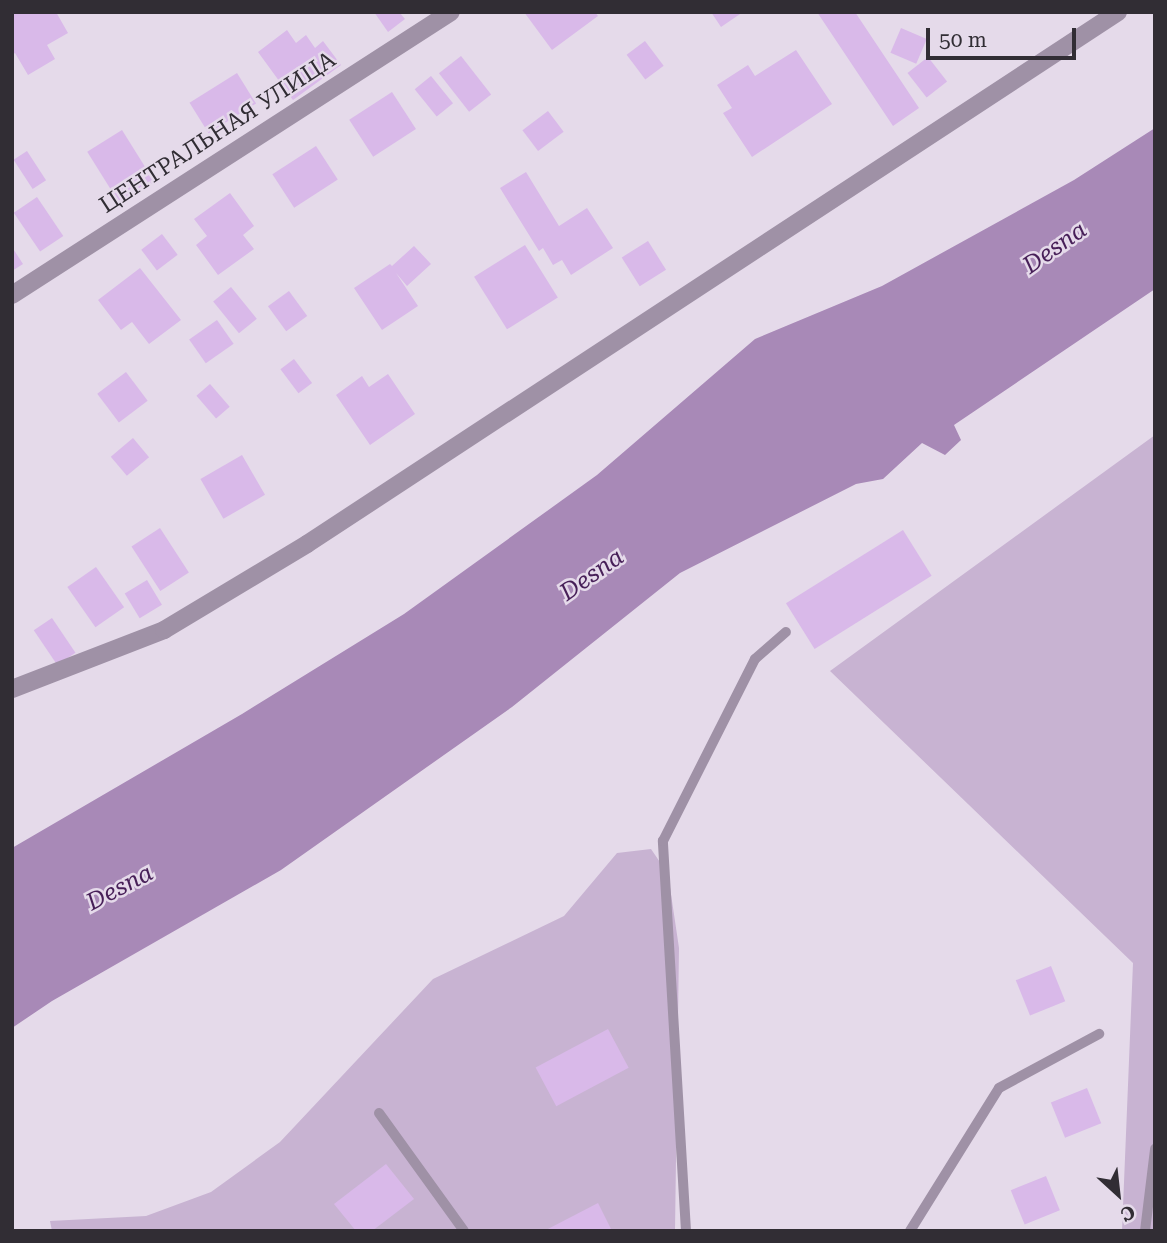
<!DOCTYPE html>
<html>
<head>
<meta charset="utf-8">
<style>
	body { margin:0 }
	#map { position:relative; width:1167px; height:1243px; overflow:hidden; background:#e5daea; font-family:"Roboto Serif",serif }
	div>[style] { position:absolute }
	.green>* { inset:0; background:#c8b3d2 }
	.water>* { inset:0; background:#a889b7 }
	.building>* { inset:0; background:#d9b9e9; transform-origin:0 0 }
	.service>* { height:10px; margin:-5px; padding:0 5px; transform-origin:5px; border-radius:5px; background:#9f91a6 }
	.minor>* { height:18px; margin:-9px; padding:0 9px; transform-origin:9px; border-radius:9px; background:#9f91a6 }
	span { translate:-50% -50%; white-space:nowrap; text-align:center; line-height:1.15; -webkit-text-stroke:5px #e5daea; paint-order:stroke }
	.street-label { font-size:23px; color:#312d34 }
	.water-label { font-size:24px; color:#471f58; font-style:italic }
	.frame { position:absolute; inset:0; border:14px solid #312d34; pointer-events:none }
	.north { position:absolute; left:1083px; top:1159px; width:70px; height:70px; -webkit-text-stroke:5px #e5daea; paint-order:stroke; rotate:153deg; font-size:19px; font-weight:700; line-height:28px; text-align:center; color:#312d34 }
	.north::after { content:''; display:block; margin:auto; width:24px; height:32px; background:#312d34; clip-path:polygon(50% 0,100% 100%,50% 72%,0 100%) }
	.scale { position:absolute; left:926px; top:28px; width:150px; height:32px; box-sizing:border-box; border:4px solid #312d34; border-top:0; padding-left:9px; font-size:21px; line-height:24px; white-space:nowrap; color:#312d34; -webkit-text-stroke:5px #e5daea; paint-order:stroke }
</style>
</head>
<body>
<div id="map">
	<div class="green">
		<i style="clip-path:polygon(1155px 435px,1155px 1231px,1122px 1231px,1133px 963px,830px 671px)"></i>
		<i style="clip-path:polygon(651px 849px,668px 874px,679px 948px,675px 1231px,52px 1231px,50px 1221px,146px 1216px,211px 1192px,280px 1142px,433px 979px,564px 916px,617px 853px)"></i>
	</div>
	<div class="water">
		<i style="clip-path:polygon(1155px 128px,1155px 289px,954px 425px,961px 440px,945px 455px,922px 443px,883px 479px,856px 484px,680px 573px,512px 707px,281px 870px,52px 1001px,12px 1028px,12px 848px,242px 714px,404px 614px,597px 475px,755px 339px,882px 286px,1074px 180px)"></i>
	</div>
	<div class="building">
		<i style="clip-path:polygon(12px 12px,56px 12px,68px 33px,47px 45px,55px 59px,28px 75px,15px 53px,12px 55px)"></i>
		<i style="clip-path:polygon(374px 12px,399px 12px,405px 19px,388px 32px)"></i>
		<i style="clip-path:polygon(524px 12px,595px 12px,598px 16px,552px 50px)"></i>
		<i style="clip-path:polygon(711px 12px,743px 12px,721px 27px)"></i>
		<i style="clip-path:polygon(817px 12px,855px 12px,919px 108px,893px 126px)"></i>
		<i style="left:901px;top:28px;width:28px;height:27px;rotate:23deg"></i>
		<i style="clip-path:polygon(287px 30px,296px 43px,306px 35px,315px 48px,323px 41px,341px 65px,293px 100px,258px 52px)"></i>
		<i style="left:645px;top:41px;width:31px;height:23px;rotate:53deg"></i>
		<i style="clip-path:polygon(796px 50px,832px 104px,752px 157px,723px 113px,732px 108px,717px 85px,748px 65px,755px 76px)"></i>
		<i style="left:461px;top:56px;width:49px;height:28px;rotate:52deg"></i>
		<i style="left:928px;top:57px;width:31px;height:26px;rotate:52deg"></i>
		<i style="left:237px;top:73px;width:36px;height:56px;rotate:58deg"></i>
		<i style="left:431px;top:76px;width:35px;height:21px;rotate:51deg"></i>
		<i style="left:392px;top:92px;width:44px;height:51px;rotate:57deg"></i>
		<i style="left:548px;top:111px;width:26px;height:32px;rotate:53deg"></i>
		<i style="left:122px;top:130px;width:61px;height:41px;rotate:58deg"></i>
		<i style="left:316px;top:146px;width:40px;height:52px;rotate:57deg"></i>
		<i style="left:27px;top:151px;width:35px;height:16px;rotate:57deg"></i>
		<i style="clip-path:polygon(526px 172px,559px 226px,587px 208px,613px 248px,571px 275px,562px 260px,553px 265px,543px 248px,539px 251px,500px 188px)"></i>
		<i style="clip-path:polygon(230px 193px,254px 226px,243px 235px,254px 249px,218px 275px,196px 245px,207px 236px,194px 219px)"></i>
		<i style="left:37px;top:197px;width:47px;height:28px;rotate:56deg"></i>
		<i style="left:162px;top:234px;width:26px;height:26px;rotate:53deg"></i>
		<i style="left:648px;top:241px;width:34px;height:31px;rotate:58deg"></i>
		<i style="left:525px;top:245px;width:62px;height:60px;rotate:58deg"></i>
		<i style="clip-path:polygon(414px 246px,431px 264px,407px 286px,396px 273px,418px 306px,382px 330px,354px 288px,390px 264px,392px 266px)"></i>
		<i style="clip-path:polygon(12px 247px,23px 264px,12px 271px)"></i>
		<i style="clip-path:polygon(140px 268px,181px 320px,149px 344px,132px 322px,121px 330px,98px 300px)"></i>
		<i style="left:231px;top:287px;width:41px;height:23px;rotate:51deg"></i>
		<i style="left:289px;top:291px;width:31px;height:26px;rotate:54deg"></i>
		<i style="left:217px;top:320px;width:29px;height:34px;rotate:55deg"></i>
		<i style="left:294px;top:359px;width:30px;height:17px;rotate:53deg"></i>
		<i style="left:126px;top:372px;width:36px;height:36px;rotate:53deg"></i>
		<i style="clip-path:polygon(388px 374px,415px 414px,370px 445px,336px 395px,362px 376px,369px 387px)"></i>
		<i style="left:210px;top:384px;width:30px;height:18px;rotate:49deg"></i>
		<i style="left:133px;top:438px;width:25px;height:29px;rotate:50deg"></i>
		<i style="left:242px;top:455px;width:46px;height:48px;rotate:60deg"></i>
		<i style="left:160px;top:528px;width:53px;height:34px;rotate:57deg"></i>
		<i style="left:903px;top:530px;width:54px;height:138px;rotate:58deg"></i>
		<i style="left:96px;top:567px;width:49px;height:35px;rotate:55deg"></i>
		<i style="left:147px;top:580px;width:29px;height:26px;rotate:59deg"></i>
		<i style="left:52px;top:618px;width:42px;height:22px;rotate:56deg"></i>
		<i style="left:1051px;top:966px;width:38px;height:38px;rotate:68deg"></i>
		<i style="left:608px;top:1029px;width:44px;height:82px;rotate:62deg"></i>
		<i style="left:1087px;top:1088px;width:38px;height:39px;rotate:68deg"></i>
		<i style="clip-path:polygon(386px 1164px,414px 1199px,372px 1231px,356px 1231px,334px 1204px)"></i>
		<i style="left:1046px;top:1176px;width:37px;height:38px;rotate:68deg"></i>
		<i style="clip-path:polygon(598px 1203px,612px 1231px,544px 1231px)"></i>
	</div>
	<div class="service">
		<i style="left:379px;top:1113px;width:145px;rotate:54.2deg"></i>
		<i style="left:686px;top:1231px;width:391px;rotate:-93.4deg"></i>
		<i style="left:663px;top:841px;width:204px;rotate:-63.2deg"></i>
		<i style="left:755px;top:659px;width:41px;rotate:-41.1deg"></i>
		<i style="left:910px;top:1231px;width:168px;rotate:-58.1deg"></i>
		<i style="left:999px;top:1088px;width:114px;rotate:-28.4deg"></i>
		<i style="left:1145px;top:1231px;width:83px;rotate:-83deg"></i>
	</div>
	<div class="minor">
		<i style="left:12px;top:295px;width:522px;rotate:-32.81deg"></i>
		<i style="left:12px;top:689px;width:163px;rotate:-21.2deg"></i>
		<i style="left:164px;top:630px;width:167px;rotate:-31deg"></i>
		<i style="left:307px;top:544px;width:970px;rotate:-33.26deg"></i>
	</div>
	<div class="street-label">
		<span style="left:218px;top:133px;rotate:-33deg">ЦЕНТРАЛЬНАЯ УЛИЦА</span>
	</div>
	<div class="water-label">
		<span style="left:1055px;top:248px;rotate:-35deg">Desna</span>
		<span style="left:592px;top:575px;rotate:-35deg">Desna</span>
		<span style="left:120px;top:888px;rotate:-28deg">Desna</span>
	</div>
	<div class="frame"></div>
	<div class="north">С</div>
	<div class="scale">50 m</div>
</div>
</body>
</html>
